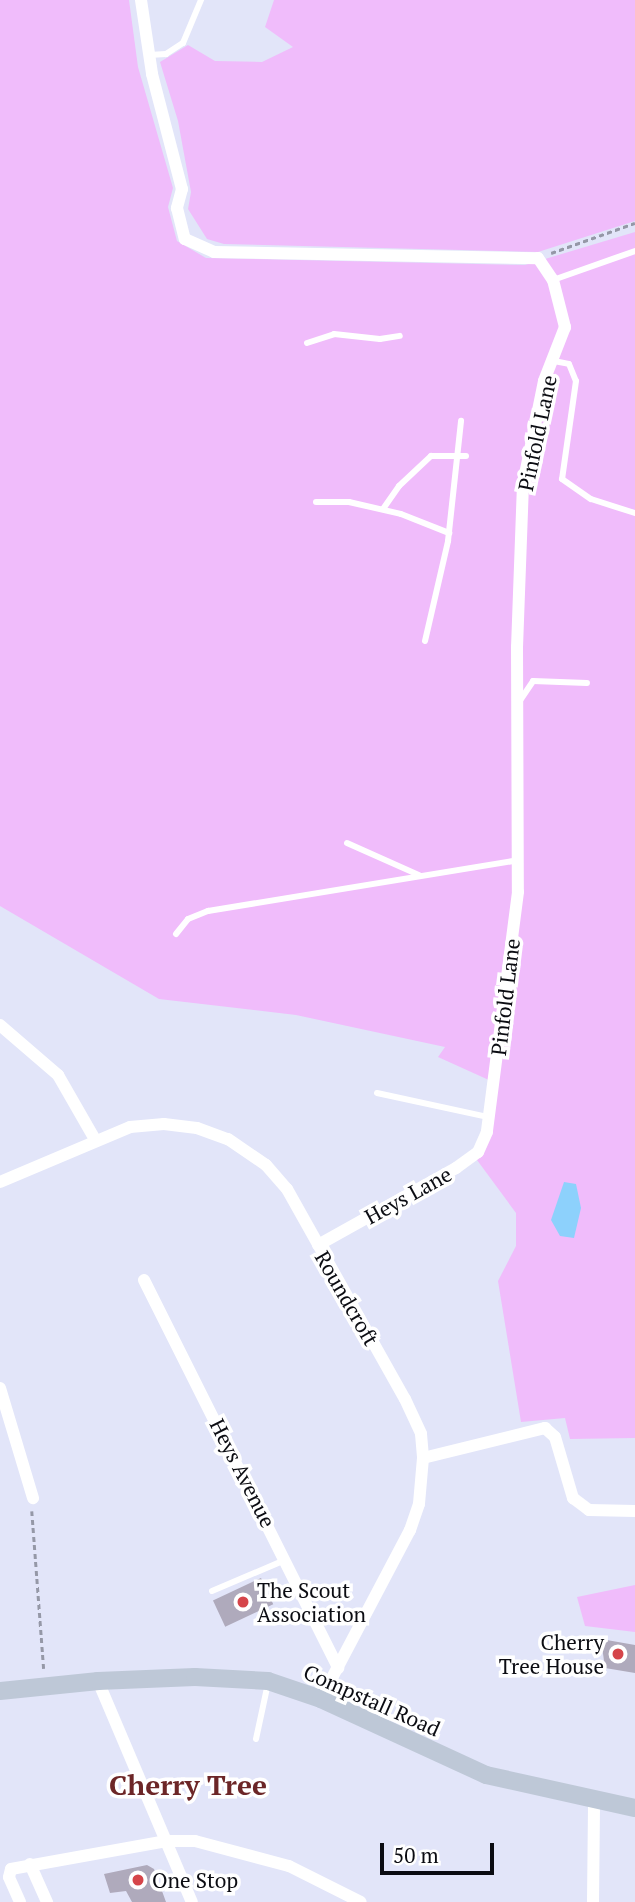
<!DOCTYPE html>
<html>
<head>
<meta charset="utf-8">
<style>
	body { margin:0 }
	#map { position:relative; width:635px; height:1902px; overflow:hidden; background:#e2e5f9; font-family:"PT Serif",serif }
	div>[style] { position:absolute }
	.green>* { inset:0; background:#f0bcfb }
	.water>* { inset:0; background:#8dd1fc }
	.building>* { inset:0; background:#afaabc; transform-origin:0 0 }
	.path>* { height:2.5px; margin-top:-1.25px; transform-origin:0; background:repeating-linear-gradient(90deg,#9598a7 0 5px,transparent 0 8.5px) }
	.lane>* { height:6px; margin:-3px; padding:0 3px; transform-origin:3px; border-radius:3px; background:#fff }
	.street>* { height:12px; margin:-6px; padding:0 6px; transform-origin:6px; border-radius:6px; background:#fff }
	.secondary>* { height:18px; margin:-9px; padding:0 9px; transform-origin:9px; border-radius:9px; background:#bec8d7 }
	.dots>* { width:19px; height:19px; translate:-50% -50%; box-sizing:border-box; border:4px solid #fff; border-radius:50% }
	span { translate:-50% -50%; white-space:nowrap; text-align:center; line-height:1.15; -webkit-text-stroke:7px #fff; paint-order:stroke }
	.street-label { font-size:21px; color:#0b0c12 }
	.poi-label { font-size:21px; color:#0b0c12 }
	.left { translate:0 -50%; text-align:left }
	.right { translate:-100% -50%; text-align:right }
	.district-label { font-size:28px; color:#6c2627; font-weight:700 }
	.scale { position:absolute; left:380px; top:1843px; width:114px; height:32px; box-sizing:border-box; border:4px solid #0b0c12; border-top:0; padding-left:9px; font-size:21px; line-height:24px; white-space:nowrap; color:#0b0c12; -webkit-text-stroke:5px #fff; paint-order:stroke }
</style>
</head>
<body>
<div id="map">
	<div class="green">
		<i style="clip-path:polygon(0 0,129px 0,138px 67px,173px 188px,168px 207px,177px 241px,206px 258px,525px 265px,635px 232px,635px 1438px,570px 1439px,565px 1418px,521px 1422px,498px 1281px,516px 1246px,516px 1213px,477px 1160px,491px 1081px,438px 1057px,445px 1047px,296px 1015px,159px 999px,0 906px)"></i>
		<i style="clip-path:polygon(274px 0,635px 0,635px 221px,538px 252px,224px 244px,207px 239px,188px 209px,191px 192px,178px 121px,160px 62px,188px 45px,215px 61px,262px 62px,293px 47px,265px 27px)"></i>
		<i style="clip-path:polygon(635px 1585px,635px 1632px,585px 1626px,577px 1597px)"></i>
	</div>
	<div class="water">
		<i style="clip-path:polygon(564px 1182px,576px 1184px,581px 1208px,574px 1238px,560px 1236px,551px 1220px)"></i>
	</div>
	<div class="building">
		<i style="left:261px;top:1578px;width:29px;height:53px;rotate:65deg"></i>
		<i style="clip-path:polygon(601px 1639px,635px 1645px,635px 1673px,605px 1668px)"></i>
		<i style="clip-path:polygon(147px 1865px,154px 1869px,166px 1902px,132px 1902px,126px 1891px,110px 1893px,104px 1874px)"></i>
	</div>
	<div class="path">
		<i style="left:551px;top:253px;width:89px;rotate:-19.7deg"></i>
		<i style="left:32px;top:1511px;width:158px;rotate:85.7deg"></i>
	</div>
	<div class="lane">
		<i style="left:149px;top:55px;width:17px;rotate:-3deg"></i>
		<i style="left:166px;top:54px;width:20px;rotate:-33deg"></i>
		<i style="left:183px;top:43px;width:47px;rotate:-67.3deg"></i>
		<i style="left:553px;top:280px;width:87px;rotate:-19.5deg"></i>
		<i style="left:307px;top:343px;width:28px;rotate:-18deg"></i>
		<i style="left:334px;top:334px;width:46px;rotate:6.2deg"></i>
		<i style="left:380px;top:339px;width:20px;rotate:-9deg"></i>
		<i style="left:554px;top:361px;width:15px;rotate:11deg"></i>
		<i style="left:569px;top:364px;width:18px;rotate:68deg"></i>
		<i style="left:576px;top:381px;width:99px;rotate:98.1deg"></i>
		<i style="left:562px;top:479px;width:35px;rotate:35deg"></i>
		<i style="left:591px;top:499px;width:46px;rotate:17.7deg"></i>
		<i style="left:316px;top:502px;width:33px"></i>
		<i style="left:349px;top:502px;width:53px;rotate:13deg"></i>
		<i style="left:401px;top:514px;width:52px;rotate:21.6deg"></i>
		<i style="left:383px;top:509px;width:28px;rotate:-55deg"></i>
		<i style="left:399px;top:486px;width:44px;rotate:-43.2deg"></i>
		<i style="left:431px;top:456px;width:35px"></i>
		<i style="left:425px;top:641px;width:103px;rotate:-77deg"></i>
		<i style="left:448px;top:541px;width:121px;rotate:-83.8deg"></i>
		<i style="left:519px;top:702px;width:25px;rotate:-56deg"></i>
		<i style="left:533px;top:681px;width:54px;rotate:2.1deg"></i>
		<i style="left:347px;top:843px;width:79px;rotate:24deg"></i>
		<i style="left:176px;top:934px;width:19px;rotate:-51deg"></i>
		<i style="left:188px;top:919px;width:22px;rotate:-22deg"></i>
		<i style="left:208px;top:911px;width:314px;rotate:-9.3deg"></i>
		<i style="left:377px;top:1093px;width:114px;rotate:12.2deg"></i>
		<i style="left:212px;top:1591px;width:79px;rotate:-23deg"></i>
		<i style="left:256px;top:1739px;width:57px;rotate:-77.9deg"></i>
	</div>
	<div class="street">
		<i style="left:141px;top:0;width:75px;rotate:81.5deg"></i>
		<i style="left:152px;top:74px;width:119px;rotate:75.4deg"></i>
		<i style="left:182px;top:189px;width:20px;rotate:105deg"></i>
		<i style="left:177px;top:208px;width:32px;rotate:76deg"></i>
		<i style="left:185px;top:239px;width:32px;rotate:24deg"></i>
		<i style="left:214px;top:252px;width:324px;rotate:1.1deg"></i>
		<i style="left:538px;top:258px;width:27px;rotate:56deg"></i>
		<i style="left:553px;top:280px;width:49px;rotate:75.7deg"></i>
		<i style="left:565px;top:327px;width:58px;rotate:111.3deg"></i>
		<i style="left:544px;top:381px;width:105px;rotate:101.5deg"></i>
		<i style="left:523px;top:484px;width:163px;rotate:92.1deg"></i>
		<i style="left:517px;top:647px;width:245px;rotate:89.8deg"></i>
		<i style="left:518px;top:892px;width:242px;rotate:97.4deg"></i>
		<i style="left:487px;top:1132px;width:22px;rotate:114deg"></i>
		<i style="left:478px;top:1152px;width:27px;rotate:144deg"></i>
		<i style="left:456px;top:1168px;width:158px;rotate:150.8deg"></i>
		<i style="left:0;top:1025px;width:77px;rotate:40.8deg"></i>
		<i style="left:58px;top:1075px;width:76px;rotate:60.1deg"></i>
		<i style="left:0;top:1182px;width:141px;rotate:-22.9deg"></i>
		<i style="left:130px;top:1127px;width:34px;rotate:-5deg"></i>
		<i style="left:164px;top:1124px;width:33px;rotate:7deg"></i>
		<i style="left:197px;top:1128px;width:33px;rotate:20deg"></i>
		<i style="left:228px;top:1139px;width:46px;rotate:34.4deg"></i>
		<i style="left:266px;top:1165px;width:32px;rotate:49deg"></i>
		<i style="left:287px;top:1189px;width:241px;rotate:60.7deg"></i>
		<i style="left:405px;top:1399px;width:38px;rotate:65deg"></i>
		<i style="left:421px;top:1434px;width:24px;rotate:85deg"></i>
		<i style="left:423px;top:1458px;width:46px;rotate:95deg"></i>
		<i style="left:419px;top:1504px;width:28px;rotate:109deg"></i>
		<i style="left:410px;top:1530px;width:191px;rotate:117.8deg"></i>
		<i style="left:144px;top:1280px;width:434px;rotate:63.4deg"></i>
		<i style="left:0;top:1388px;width:115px;rotate:73.3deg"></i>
		<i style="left:423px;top:1458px;width:126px;rotate:-13.8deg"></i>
		<i style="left:545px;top:1428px;width:13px;rotate:42deg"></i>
		<i style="left:555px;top:1437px;width:64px;rotate:73.6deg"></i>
		<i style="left:573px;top:1498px;width:20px;rotate:37deg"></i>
		<i style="left:589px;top:1510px;width:46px;rotate:1.2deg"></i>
		<i style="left:98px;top:1681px;width:240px;rotate:67deg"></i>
		<i style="left:30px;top:1864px;width:42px;rotate:65.9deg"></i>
		<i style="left:20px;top:1902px;width:27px;rotate:-114deg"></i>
		<i style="left:9px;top:1877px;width:8px;rotate:-76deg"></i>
		<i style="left:11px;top:1869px;width:158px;rotate:-10.2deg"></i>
		<i style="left:167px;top:1841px;width:28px"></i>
		<i style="left:195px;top:1841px;width:97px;rotate:14.9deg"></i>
		<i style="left:289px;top:1866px;width:80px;rotate:26.6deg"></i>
		<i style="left:593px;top:1902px;width:101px;rotate:-89.4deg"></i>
	</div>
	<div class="secondary">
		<i style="left:0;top:1691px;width:99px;rotate:-5.8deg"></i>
		<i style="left:98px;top:1681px;width:97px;rotate:-2.4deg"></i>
		<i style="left:195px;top:1677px;width:73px;rotate:3.1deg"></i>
		<i style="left:268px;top:1681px;width:56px;rotate:18.8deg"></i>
		<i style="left:321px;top:1699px;width:182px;rotate:24.7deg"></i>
		<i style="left:486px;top:1775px;width:153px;rotate:12.5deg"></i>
	</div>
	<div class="dots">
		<i style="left:243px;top:1602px;background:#d5454a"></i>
		<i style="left:618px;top:1654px;background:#d5454a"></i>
		<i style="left:138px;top:1880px;background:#d5454a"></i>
	</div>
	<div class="street-label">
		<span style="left:537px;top:433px;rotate:-78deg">Pinfold Lane</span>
		<span style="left:505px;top:997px;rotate:-83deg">Pinfold Lane</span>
		<span style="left:408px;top:1195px;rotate:-29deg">Heys Lane</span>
		<span style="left:347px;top:1298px;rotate:60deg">Roundcroft</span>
		<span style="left:243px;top:1473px;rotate:63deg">Heys Avenue</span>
		<span style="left:372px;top:1700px;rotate:24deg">Compstall Road</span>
	</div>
	<div class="poi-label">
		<span class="left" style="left:257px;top:1602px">The Scout<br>Association</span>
		<span class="right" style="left:604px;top:1654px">Cherry<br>Tree House</span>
		<span class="left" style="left:152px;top:1880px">One Stop</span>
	</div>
	<div class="district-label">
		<span style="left:188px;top:1785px">Cherry Tree</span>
	</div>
	<div class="scale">50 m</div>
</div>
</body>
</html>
